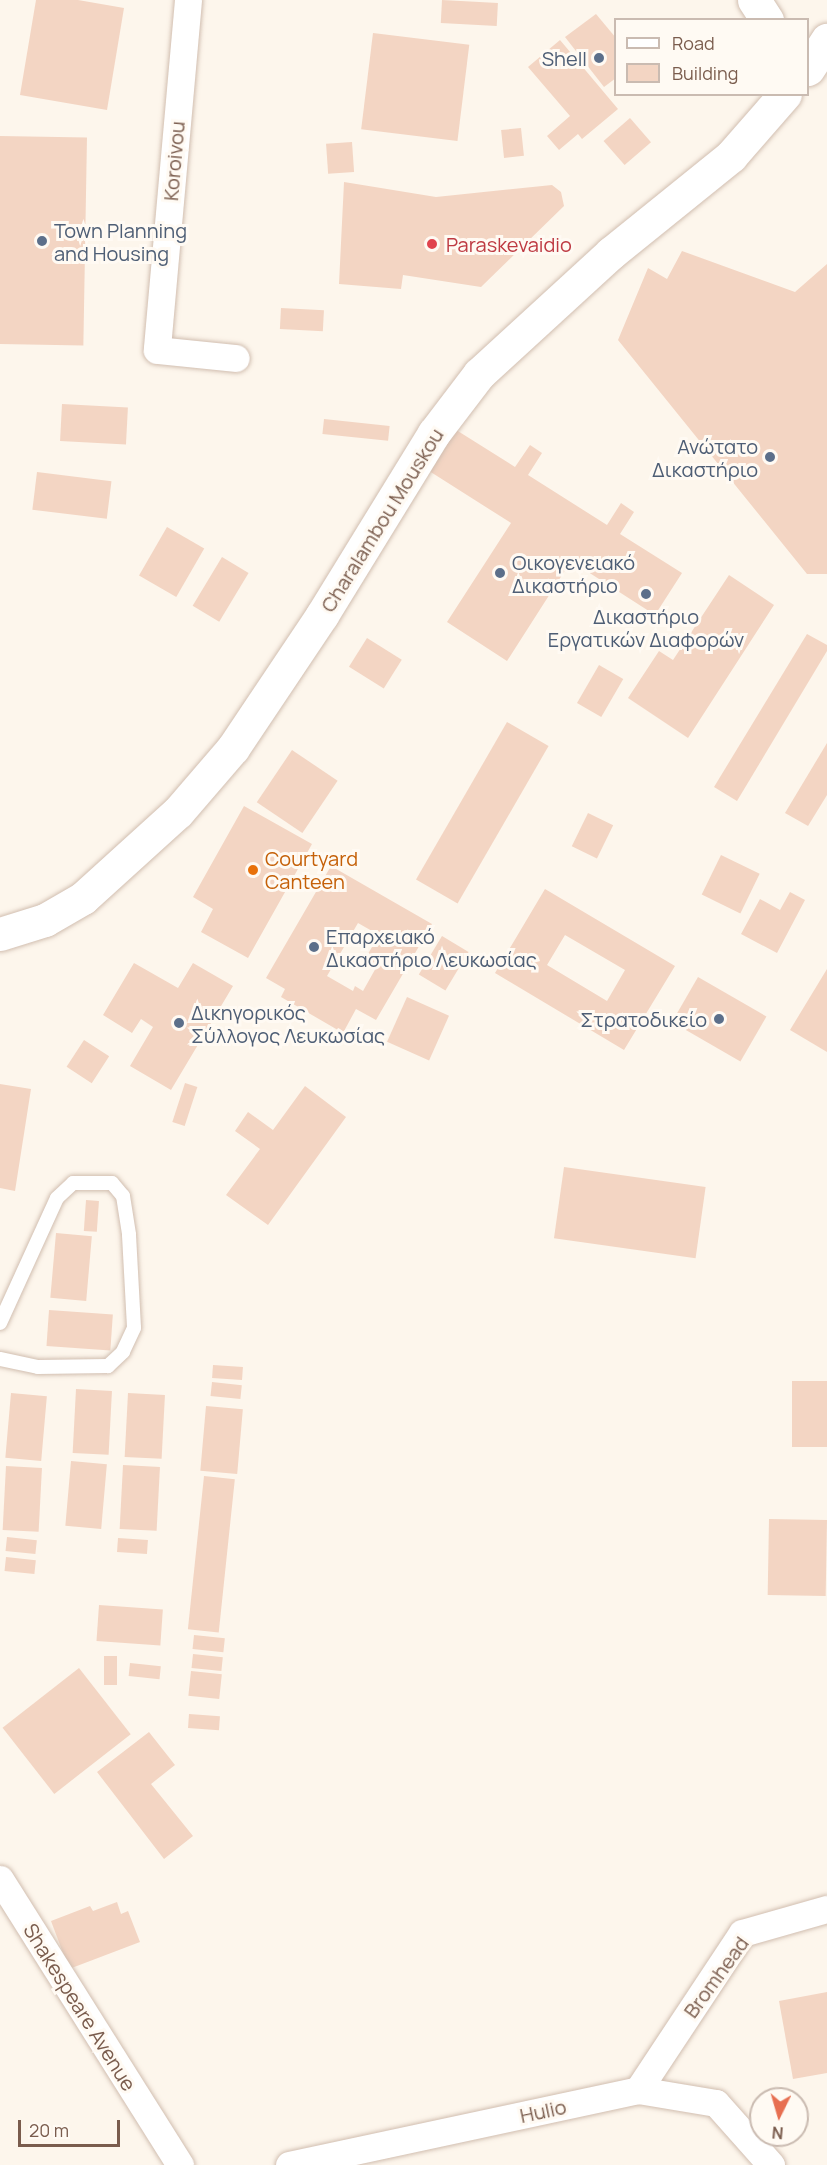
<!DOCTYPE html>
<html>
<head>
<meta charset="utf-8">
<style>
	body { margin:0 }
	#map { position:relative; width:827px; height:2165px; overflow:hidden; background:#fdf6ec; font-family:Manrope,sans-serif }
	div>[style] { position:absolute }
	.building>* { inset:0; background:#f3d5c3; transform-origin:0 0 }
	.roads { filter:drop-shadow(0 0 2px #d1beb0) drop-shadow(0 0 2px #d1beb0) }
	.lane>* { height:14px; margin:-7px; padding:0 7px; transform-origin:7px; border-radius:7px; background:#fff }
	.street>* { height:27px; margin:-13.5px; padding:0 13.5px; transform-origin:13.5px; border-radius:13.5px; background:#fff }
	.secondary>* { height:33px; margin:-16.5px; padding:0 16.5px; transform-origin:16.5px; border-radius:16.5px; background:#fff }
	.dots>* { width:16px; height:16px; translate:-50% -50%; box-sizing:border-box; border:3px solid #fffaf3; border-radius:50% }
	span { translate:-50% -50%; white-space:nowrap; text-align:center; line-height:1.15; -webkit-text-stroke:6px #fffaf3; paint-order:stroke }
	.service-label { font-size:20px; color:#4e5e75 }
	.right { translate:-100% -50%; text-align:right }
	.left { translate:0 -50%; text-align:left }
	.street-label { font-size:20px; color:#7a5c4d }
	.health-label { font-size:20px; color:#be3a42 }
	.food-label { font-size:20px; color:#c56008 }
	.legend { position:absolute; left:614px; top:18px; width:195px; height:78px; box-sizing:border-box; background:#fffaf3; border:2px solid #cabbb1; margin:0; padding:8px 10px; list-style:none; font-size:18px; color:#7a5c4d }
	.legend li { display:flex; align-items:center; gap:12px; height:30px }
	.legend b { width:30px; border:2px solid #cabbb1 }
	.north { position:absolute; left:749px; top:2087px; width:60px; height:60px; box-sizing:border-box; background:#fffaf3; border:2px solid #cabbb1; border-radius:50%; rotate:185deg; font-size:16px; font-weight:700; line-height:24px; text-align:center; color:#7a5c4d }
	.north::after { content:''; display:block; margin:auto; width:21px; height:27px; background:#e76f51; clip-path:polygon(50% 0,100% 100%,50% 72%,0 100%) }
	.scale { position:absolute; left:18px; top:2120px; width:102px; height:27px; box-sizing:border-box; border:3px solid #7a5c4d; border-top:0; padding-left:8px; font-size:18px; line-height:21px; white-space:nowrap; color:#7a5c4d; -webkit-text-stroke:4px #fffaf3; paint-order:stroke }
</style>
</head>
<body>
<div id="map">
	<div class="building">
		<i style="clip-path:polygon(36px 0,78px 0,124px 8px,107px 110px,20px 95px)"></i>
		<i style="left:442px;top:0;width:56px;height:23px;rotate:3deg"></i>
		<i style="clip-path:polygon(596px 14px,616px 38px,616px 78px,604px 87px,565px 37px)"></i>
		<i style="left:373px;top:33px;width:97px;height:97px;rotate:7deg"></i>
		<i style="clip-path:polygon(560px 40px,618px 109px,582px 139px,578px 134px,559px 150px,547px 136px,570px 116px,528px 67px)"></i>
		<i style="left:630px;top:118px;width:32px;height:35px;rotate:49deg"></i>
		<i style="left:521px;top:128px;width:28px;height:20px;rotate:84deg"></i>
		<i style="left:0;top:136px;width:87px;height:208px;rotate:1deg"></i>
		<i style="left:352px;top:142px;width:30px;height:26px;rotate:86deg"></i>
		<i style="clip-path:polygon(344px 182px,436px 197px,552px 185px,561px 192px,564px 206px,481px 287px,403px 275px,401px 289px,339px 284px)"></i>
		<i style="clip-path:polygon(682px 251px,795px 292px,827px 264px,827px 574px,807px 574px,618px 340px,648px 268px,667px 279px)"></i>
		<i style="left:281px;top:308px;width:43px;height:21px;rotate:3deg"></i>
		<i style="left:62px;top:404px;width:66px;height:37px;rotate:3deg"></i>
		<i style="left:324px;top:419px;width:66px;height:15px;rotate:6deg"></i>
		<i style="clip-path:polygon(453px 428px,515px 467px,530px 445px,542px 453px,528px 475px,607px 525px,621px 503px,634px 512px,620px 534px,682px 573px,655px 615px,571px 561px,507px 661px,447px 622px,511px 523px,426px 469px)"></i>
		<i style="left:37px;top:472px;width:75px;height:38px;rotate:7deg"></i>
		<i style="left:167px;top:527px;width:43px;height:56px;rotate:30deg"></i>
		<i style="left:222px;top:557px;width:31px;height:57px;rotate:31deg"></i>
		<i style="clip-path:polygon(729px 575px,774px 605px,688px 738px,628px 698px,659px 651px,673px 660px)"></i>
		<i style="clip-path:polygon(807px 634px,827px 645px,827px 651px,737px 801px,714px 787px)"></i>
		<i style="left:367px;top:638px;width:41px;height:34px;rotate:32deg"></i>
		<i style="left:599px;top:665px;width:28px;height:44px;rotate:30deg"></i>
		<i style="left:507px;top:722px;width:48px;height:182px;rotate:30deg"></i>
		<i style="clip-path:polygon(827px 743px,827px 795px,808px 826px,785px 813px)"></i>
		<i style="left:292px;top:750px;width:55px;height:63px;rotate:34deg"></i>
		<i style="clip-path:polygon(244px 806px,312px 844px,248px 958px,201px 932px,213px 909px,193px 897px)"></i>
		<i style="left:588px;top:813px;width:28px;height:37px;rotate:26deg"></i>
		<i style="left:721px;top:855px;width:43px;height:44px;rotate:26deg"></i>
		<i style="clip-path:polygon(evenodd,331px 866px,432px 924px,376px 1020px,356px 1009px,343px 1033px,281px 997px,285px 989px,266px 978px,331px 866px,358px 923px,379px 935px,365px 959px,377px 966px,363px 991px,355px 986px,353px 991px,327px 976px,358px 923px)"></i>
		<i style="clip-path:polygon(evenodd,545px 889px,675px 966px,624px 1050px,495px 973px,545px 889px,565px 935px,625px 970px,607px 1001px,547px 965px,565px 935px)"></i>
		<i style="clip-path:polygon(790px 892px,805px 900px,777px 953px,741px 934px,760px 899px,780px 910px)"></i>
		<i style="left:442px;top:936px;width:31px;height:45px;rotate:31deg"></i>
		<i style="clip-path:polygon(134px 963px,178px 988px,193px 963px,233px 986px,171px 1090px,130px 1066px,153px 1027px,141px 1019px,132px 1033px,103px 1015px)"></i>
		<i style="clip-path:polygon(827px 969px,827px 1052px,790px 1030px)"></i>
		<i style="left:698px;top:977px;width:79px;height:52px;rotate:30deg"></i>
		<i style="left:407px;top:997px;width:46px;height:49px;rotate:24deg"></i>
		<i style="left:84px;top:1040px;width:30px;height:32px;rotate:33deg"></i>
		<i style="left:185px;top:1083px;width:13px;height:41px;rotate:18deg"></i>
		<i style="clip-path:polygon(0 1084px,31px 1089px,15px 1191px,0 1188px)"></i>
		<i style="clip-path:polygon(305px 1086px,346px 1117px,268px 1225px,226px 1195px,260px 1149px,235px 1131px,248px 1112px,273px 1130px)"></i>
		<i style="left:564px;top:1167px;width:143px;height:72px;rotate:8deg"></i>
		<i style="left:86px;top:1200px;width:13px;height:31px;rotate:4deg"></i>
		<i style="left:56px;top:1233px;width:36px;height:65px;rotate:5deg"></i>
		<i style="left:49px;top:1310px;width:64px;height:36px;rotate:4deg"></i>
		<i style="left:213px;top:1365px;width:30px;height:13px;rotate:4deg"></i>
		<i style="left:792px;top:1381px;width:35px;height:66px"></i>
		<i style="left:212px;top:1382px;width:30px;height:14px;rotate:6deg"></i>
		<i style="left:76px;top:1389px;width:36px;height:64px;rotate:3deg"></i>
		<i style="left:11px;top:1393px;width:36px;height:65px;rotate:5deg"></i>
		<i style="left:128px;top:1393px;width:37px;height:64px;rotate:3deg"></i>
		<i style="left:206px;top:1406px;width:37px;height:65px;rotate:5deg"></i>
		<i style="left:71px;top:1461px;width:36px;height:65px;rotate:5deg"></i>
		<i style="left:123px;top:1465px;width:37px;height:64px;rotate:3deg"></i>
		<i style="left:6px;top:1466px;width:36px;height:64px;rotate:3deg"></i>
		<i style="left:204px;top:1476px;width:31px;height:154px;rotate:6deg"></i>
		<i style="left:769px;top:1519px;width:58px;height:76px;rotate:1deg"></i>
		<i style="left:7px;top:1537px;width:30px;height:14px;rotate:6deg"></i>
		<i style="left:118px;top:1538px;width:30px;height:14px;rotate:4deg"></i>
		<i style="left:6px;top:1557px;width:30px;height:14px;rotate:6deg"></i>
		<i style="left:99px;top:1605px;width:64px;height:36px;rotate:4deg"></i>
		<i style="left:194px;top:1635px;width:31px;height:14px;rotate:6deg"></i>
		<i style="left:193px;top:1654px;width:30px;height:14px;rotate:6deg"></i>
		<i style="left:104px;top:1656px;width:13px;height:29px"></i>
		<i style="left:130px;top:1663px;width:31px;height:13px;rotate:6deg"></i>
		<i style="left:79px;top:1668px;width:84px;height:97px;rotate:52deg"></i>
		<i style="left:191px;top:1671px;width:31px;height:25px;rotate:6deg"></i>
		<i style="left:189px;top:1714px;width:31px;height:14px;rotate:4deg"></i>
		<i style="clip-path:polygon(149px 1732px,175px 1765px,151px 1784px,193px 1836px,164px 1859px,97px 1772px)"></i>
		<i style="clip-path:polygon(117px 1902px,121px 1914px,128px 1911px,140px 1942px,69px 1969px,51px 1921px,90px 1906px,93px 1911px)"></i>
		<i style="clip-path:polygon(827px 1992px,827px 2073px,793px 2079px,779px 2001px)"></i>
	</div>
	<div class="roads">
		<div class="lane">
			<i style="left:0;top:1323px;width:137px;rotate:-65.5deg"></i>
			<i style="left:57px;top:1198px;width:22px;rotate:-43deg"></i>
			<i style="left:73px;top:1183px;width:39px"></i>
			<i style="left:112px;top:1183px;width:17px;rotate:50deg"></i>
			<i style="left:123px;top:1196px;width:39px;rotate:81deg"></i>
			<i style="left:129px;top:1235px;width:93px;rotate:86.9deg"></i>
			<i style="left:134px;top:1328px;width:26px;rotate:115deg"></i>
			<i style="left:123px;top:1352px;width:21px;rotate:137deg"></i>
			<i style="left:108px;top:1366px;width:70px;rotate:179.2deg"></i>
			<i style="left:38px;top:1367px;width:39px;rotate:-168deg"></i>
		</div>
		<div class="street">
			<i style="left:188px;top:0;width:351px;rotate:95.1deg"></i>
			<i style="left:157px;top:350px;width:79px;rotate:5.8deg"></i>
			<i style="left:0;top:1879px;width:338px;rotate:57.8deg"></i>
			<i style="left:638px;top:2090px;width:188px;rotate:-56.5deg"></i>
			<i style="left:742px;top:1933px;width:88px;rotate:-15.8deg"></i>
			<i style="left:289px;top:2165px;width:357px;rotate:-12.1deg"></i>
			<i style="left:638px;top:2090px;width:79px;rotate:9.5deg"></i>
			<i style="left:716px;top:2103px;width:83px;rotate:48.4deg"></i>
		</div>
		<div class="secondary">
			<i style="left:754px;top:0;width:24px;rotate:57deg"></i>
			<i style="left:808px;top:69px;width:35px;rotate:-57deg"></i>
			<i style="left:0;top:934px;width:47px;rotate:-17.3deg"></i>
			<i style="left:45px;top:920px;width:44px;rotate:-30.1deg"></i>
			<i style="left:83px;top:898px;width:128px;rotate:-42.2deg"></i>
			<i style="left:178px;top:812px;width:84px;rotate:-49.3deg"></i>
			<i style="left:233px;top:748px;width:160px;rotate:-56.2deg"></i>
			<i style="left:322px;top:615px;width:214px;rotate:-58.4deg"></i>
			<i style="left:434px;top:433px;width:74px;rotate:-52.7deg"></i>
			<i style="left:479px;top:374px;width:179px;rotate:-42.5deg"></i>
			<i style="left:611px;top:253px;width:154px;rotate:-38.9deg"></i>
			<i style="left:731px;top:156px;width:82px;rotate:-48.9deg"></i>
		</div>
	</div>
	<div class="dots">
		<i style="left:599px;top:58px;background:#5c6f8a"></i>
		<i style="left:42px;top:241px;background:#5c6f8a"></i>
		<i style="left:432px;top:244px;background:#e0444e"></i>
		<i style="left:770px;top:457px;background:#5c6f8a"></i>
		<i style="left:500px;top:573px;background:#5c6f8a"></i>
		<i style="left:646px;top:594px;background:#5c6f8a"></i>
		<i style="left:253px;top:870px;background:#e8710a"></i>
		<i style="left:314px;top:947px;background:#5c6f8a"></i>
		<i style="left:719px;top:1019px;background:#5c6f8a"></i>
		<i style="left:179px;top:1023px;background:#5c6f8a"></i>
	</div>
	<div class="service-label">
		<span class="right" style="left:587px;top:58px">Shell</span>
		<span class="left" style="left:54px;top:242px">Town Planning<br>and Housing</span>
		<span class="right" style="left:758px;top:458px">Ανώτατο<br>Δικαστήριο</span>
		<span class="left" style="left:512px;top:574px">Οικογενειακό<br>Δικαστήριο</span>
		<span style="left:646px;top:628px">Δικαστήριο<br>Εργατικών Διαφορών</span>
		<span class="left" style="left:326px;top:948px">Επαρχειακό<br>Δικαστήριο Λευκωσίας</span>
		<span class="left" style="left:191px;top:1024px">Δικηγορικός<br>Σύλλογος Λευκωσίας</span>
		<span class="right" style="left:707px;top:1019px">Στρατοδικείο</span>
	</div>
	<div class="street-label">
		<span style="left:174px;top:161px;rotate:-85deg">Koroivou</span>
		<span style="left:382px;top:520px;rotate:-58deg">Charalambou Mouskou</span>
		<span style="left:716px;top:1977px;rotate:-54deg">Bromhead</span>
		<span style="left:80px;top:2007px;rotate:58deg">Shakespeare Avenue</span>
		<span style="left:543px;top:2111px;rotate:-12deg">Hulio</span>
	</div>
	<div class="health-label">
		<span class="left" style="left:446px;top:244px">Paraskevaidio</span>
	</div>
	<div class="food-label">
		<span class="left" style="left:265px;top:870px">Courtyard<br>Canteen</span>
	</div>
	<ul class="legend">
	<li><b style="height:8px;background:#fff"></b>Road</li>
	<li><b style="height:16px;background:#f3d5c3"></b>Building</li>
	</ul>
	<div class="north">N</div>
	<div class="scale">20 m</div>
</div>
</body>
</html>
